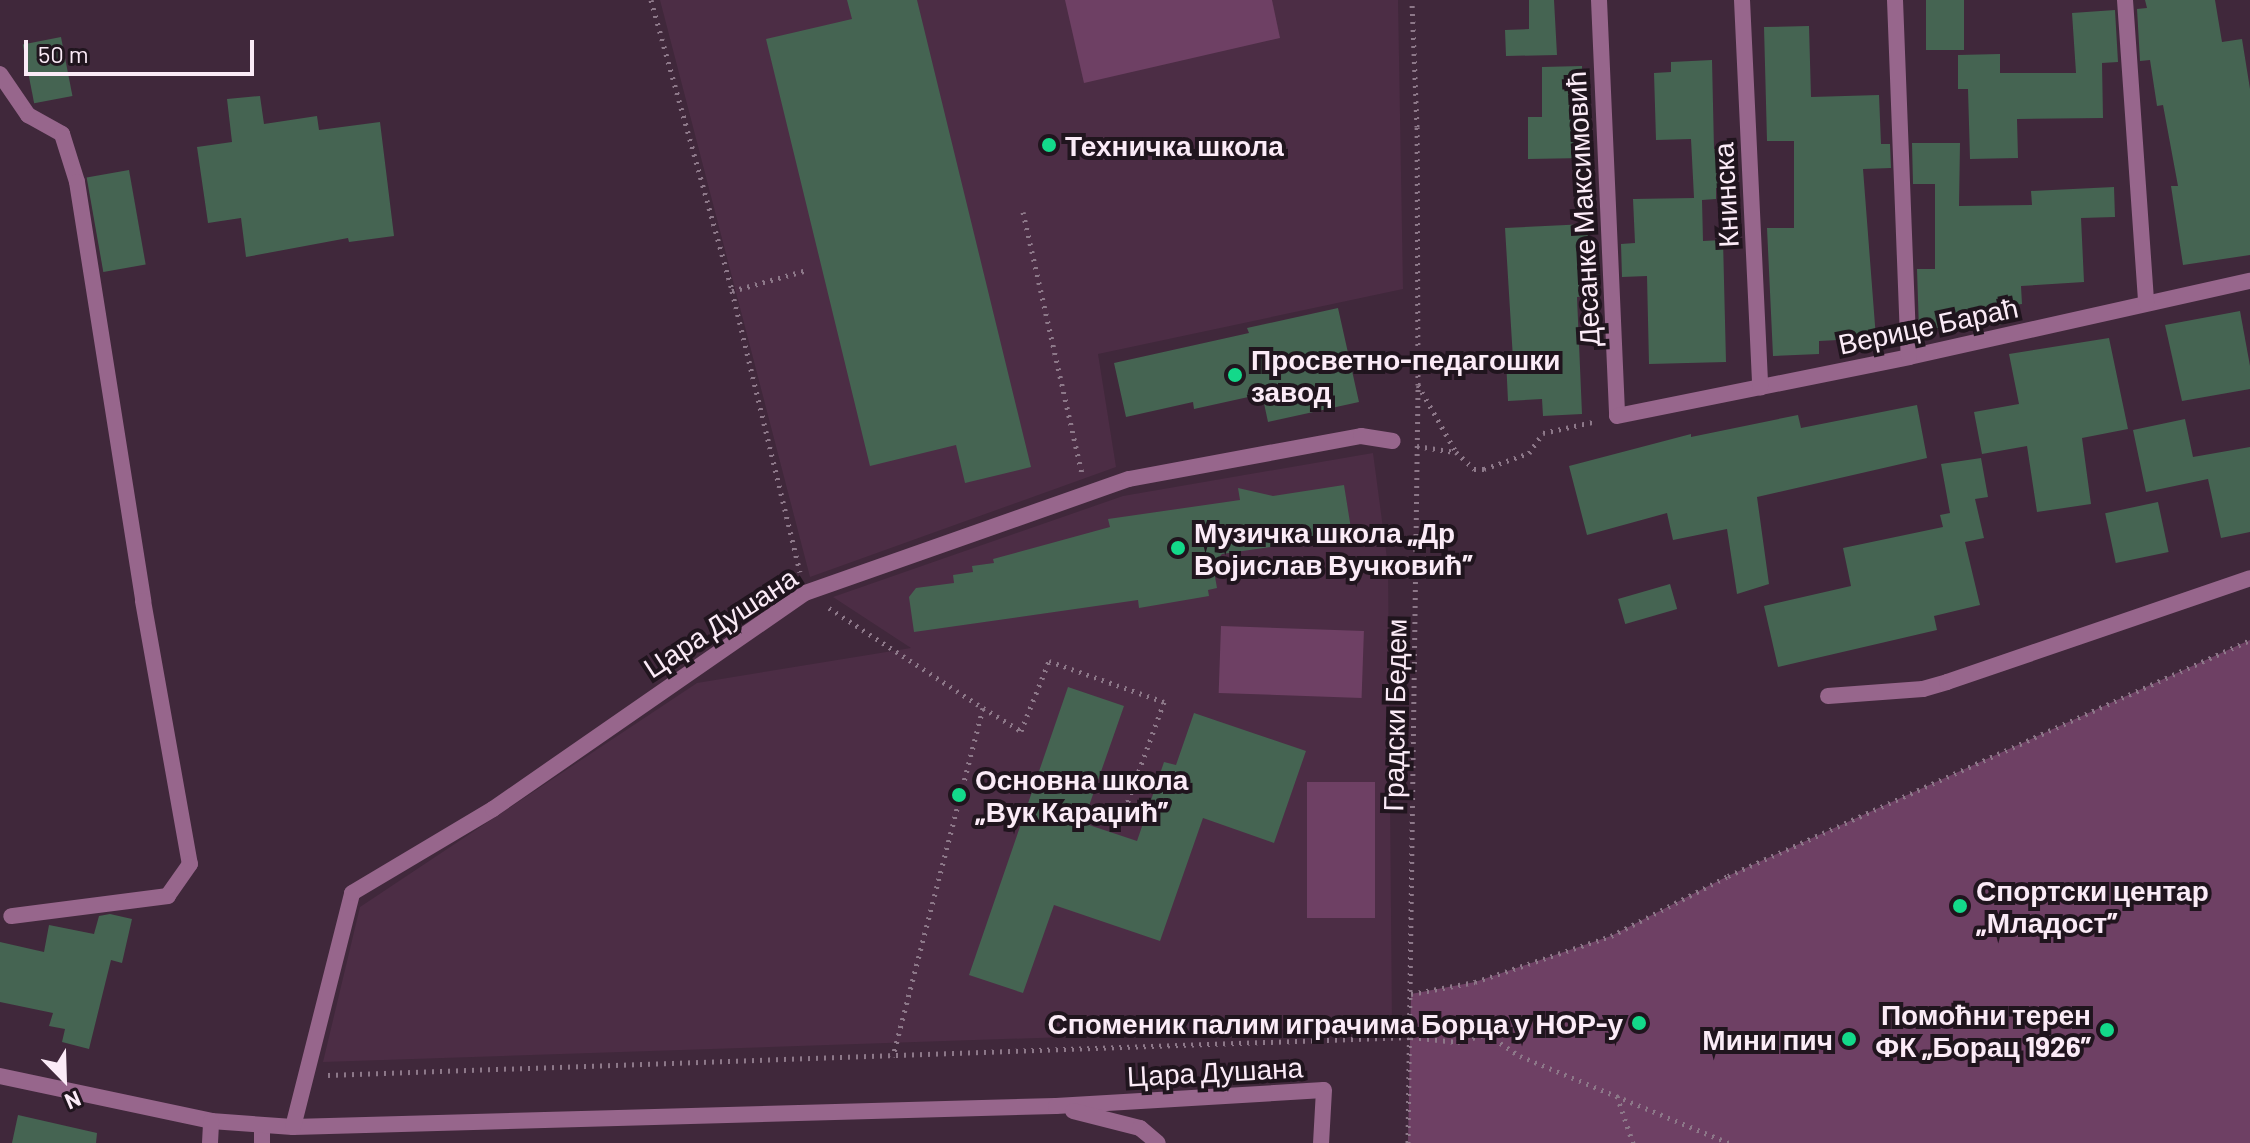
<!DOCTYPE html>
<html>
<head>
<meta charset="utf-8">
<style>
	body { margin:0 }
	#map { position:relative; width:2250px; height:1143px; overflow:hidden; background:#40283b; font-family:Barlow,sans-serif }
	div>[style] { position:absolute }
	.built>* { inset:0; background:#4c2d45 }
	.green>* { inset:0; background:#6e4064; transform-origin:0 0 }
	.building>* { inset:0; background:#456452; transform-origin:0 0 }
	.path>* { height:5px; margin-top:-2.5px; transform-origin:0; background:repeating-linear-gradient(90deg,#8d7889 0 2px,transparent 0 8px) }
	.lane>* { height:16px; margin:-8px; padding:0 8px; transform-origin:8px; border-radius:8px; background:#97668c }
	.street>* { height:16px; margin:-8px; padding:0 8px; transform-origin:8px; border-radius:8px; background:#97668c }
	.dots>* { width:22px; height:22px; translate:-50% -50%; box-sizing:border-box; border:4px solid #20151e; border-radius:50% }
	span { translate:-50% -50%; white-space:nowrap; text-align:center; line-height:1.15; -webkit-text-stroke:8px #20151e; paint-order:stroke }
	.poi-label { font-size:28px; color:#fbebf7; font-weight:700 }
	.left { translate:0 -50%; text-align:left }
	.right { translate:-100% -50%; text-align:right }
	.street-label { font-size:28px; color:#fbebf7 }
	.north { position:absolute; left:24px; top:1039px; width:80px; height:80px; -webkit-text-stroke:6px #20151e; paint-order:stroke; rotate:157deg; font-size:22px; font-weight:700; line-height:32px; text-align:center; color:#fbebf7 }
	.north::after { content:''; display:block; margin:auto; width:28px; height:36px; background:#fbebf7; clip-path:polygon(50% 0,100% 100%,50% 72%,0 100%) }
	.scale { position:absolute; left:24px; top:40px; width:230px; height:36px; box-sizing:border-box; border:4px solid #fbebf7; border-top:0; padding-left:10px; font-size:24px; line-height:28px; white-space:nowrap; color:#fbebf7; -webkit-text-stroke:6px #20151e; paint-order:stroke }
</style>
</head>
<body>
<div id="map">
	<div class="built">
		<i style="clip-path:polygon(660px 0,1398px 0,1403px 289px,1098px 354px,1116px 467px,810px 577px)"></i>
		<i style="clip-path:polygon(1373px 453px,1388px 566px,1392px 1026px,323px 1062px,360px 907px,697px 683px,911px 648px,833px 597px,1123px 496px)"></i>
	</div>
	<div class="green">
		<i style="clip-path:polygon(1065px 0,1272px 0,1280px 38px,1084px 83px)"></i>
		<i style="left:1221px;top:626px;width:143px;height:67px;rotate:2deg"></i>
		<i style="clip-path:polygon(2250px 640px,2250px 1143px,1408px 1143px,1411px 994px,1475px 982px,1611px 936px,1728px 876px)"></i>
		<i style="left:1375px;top:782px;width:136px;height:68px;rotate:90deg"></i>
	</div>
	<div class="building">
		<i style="clip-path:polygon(847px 0,917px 0,1031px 467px,965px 483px,956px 445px,870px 466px,766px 39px,852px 19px)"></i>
		<i style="clip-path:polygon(1529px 0,1554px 0,1557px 55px,1506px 56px,1505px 30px,1529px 29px)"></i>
		<i style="left:1926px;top:0;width:38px;height:50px"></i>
		<i style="clip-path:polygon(2145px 0,2215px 0,2222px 42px,2242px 39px,2250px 89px,2250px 255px,2183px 265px,2171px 186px,2178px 186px,2163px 105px,2157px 106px,2150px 60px,2140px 61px,2137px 9px,2147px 8px)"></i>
		<i style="clip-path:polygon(2115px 10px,2118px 62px,2102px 63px,2103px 118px,2017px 119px,2018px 158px,1970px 159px,1968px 89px,1958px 89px,1958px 55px,2000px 54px,2000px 73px,2076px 73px,2072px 13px)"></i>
		<i style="clip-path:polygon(1809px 26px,1811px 97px,1879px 95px,1881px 144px,1890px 144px,1891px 168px,1863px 169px,1876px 338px,1819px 341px,1819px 354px,1773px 356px,1767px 228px,1794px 228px,1794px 141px,1767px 141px,1764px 27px)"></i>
		<i style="left:61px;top:37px;width:60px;height:39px;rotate:79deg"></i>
		<i style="clip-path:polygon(1712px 60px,1714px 149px,1721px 149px,1722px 188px,1716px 188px,1716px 199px,1702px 200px,1703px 241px,1723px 240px,1726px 362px,1649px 364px,1647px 276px,1622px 277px,1621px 244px,1635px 243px,1633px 199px,1694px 198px,1691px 139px,1656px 140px,1654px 73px,1671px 72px,1671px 62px)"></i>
		<i style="clip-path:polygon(1582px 66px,1584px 158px,1528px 159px,1528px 117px,1542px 117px,1542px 67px)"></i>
		<i style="clip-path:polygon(260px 96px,264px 124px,317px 116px,319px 130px,380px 122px,394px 236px,349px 242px,348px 238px,246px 257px,241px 218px,208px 223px,197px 147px,232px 142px,227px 99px)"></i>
		<i style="clip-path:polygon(1912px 143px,1960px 143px,1959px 206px,2032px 205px,2031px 191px,2114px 187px,2115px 217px,2081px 218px,2084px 282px,2021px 286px,2022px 304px,2004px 306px,2005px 324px,1919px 331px,1917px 269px,1935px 269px,1935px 184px,1913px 184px)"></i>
		<i style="left:129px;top:170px;width:96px;height:43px;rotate:80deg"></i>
		<i style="clip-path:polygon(1587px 224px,1588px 245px,1599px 245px,1600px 278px,1589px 278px,1590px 296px,1577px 297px,1582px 414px,1543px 416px,1542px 399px,1508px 401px,1506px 359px,1513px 359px,1505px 228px)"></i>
		<i style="clip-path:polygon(1338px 308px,1359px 402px,1268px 422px,1262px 394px,1194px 409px,1193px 402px,1126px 417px,1114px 363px,1249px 333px,1247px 328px)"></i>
		<i style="clip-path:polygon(2240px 311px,2250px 366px,2250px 389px,2182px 401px,2165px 325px)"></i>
		<i style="clip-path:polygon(2109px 338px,2128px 429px,2082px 438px,2091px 504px,2037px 512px,2027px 446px,1982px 454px,1974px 412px,2019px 404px,2009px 354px)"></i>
		<i style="clip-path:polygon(1917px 405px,1927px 458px,1757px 497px,1769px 584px,1737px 594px,1727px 529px,1673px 540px,1667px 513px,1587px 535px,1569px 466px,1691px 434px,1691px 437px,1798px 415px,1801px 428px)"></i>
		<i style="clip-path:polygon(2185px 419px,2193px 457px,2250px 447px,2250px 532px,2221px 538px,2208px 479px,2146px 492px,2133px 430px)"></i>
		<i style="clip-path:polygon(1981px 458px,1988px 497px,1975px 499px,1984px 538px,1965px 542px,1980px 605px,1934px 616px,1937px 630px,1778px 667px,1764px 606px,1851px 586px,1843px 548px,1943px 527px,1940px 515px,1950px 513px,1941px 464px)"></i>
		<i style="clip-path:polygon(1344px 485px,1352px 535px,1222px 554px,1213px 565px,1217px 588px,1208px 590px,1209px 596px,1139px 608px,1138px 600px,914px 632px,909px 597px,916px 588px,954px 583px,953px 575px,973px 572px,972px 566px,994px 563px,993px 559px,1110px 527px,1108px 519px,1240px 500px,1238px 488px,1273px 496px)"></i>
		<i style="left:2158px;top:502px;width:51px;height:54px;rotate:78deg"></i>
		<i style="left:1670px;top:584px;width:26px;height:54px;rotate:74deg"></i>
		<i style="clip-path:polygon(1068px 687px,1124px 706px,1083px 823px,1137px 841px,1164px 762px,1176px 765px,1194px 713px,1306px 751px,1274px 843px,1203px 818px,1160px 941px,1054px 905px,1023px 993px,969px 975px)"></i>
		<i style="clip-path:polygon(110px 914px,132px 919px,122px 963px,111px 960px,89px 1049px,62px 1042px,65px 1029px,49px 1026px,53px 1013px,0 1002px,0 942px,44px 952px,49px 925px,94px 934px,99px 916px)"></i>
		<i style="clip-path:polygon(18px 1115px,97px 1133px,96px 1143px,12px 1143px)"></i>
	</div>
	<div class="path">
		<i style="left:651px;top:0;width:302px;rotate:74.4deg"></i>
		<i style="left:732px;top:291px;width:289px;rotate:76.4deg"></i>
		<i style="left:1023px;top:212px;width:268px;rotate:77.3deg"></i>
		<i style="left:732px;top:291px;width:78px;rotate:-15.6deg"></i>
		<i style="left:1418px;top:385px;width:77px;rotate:60.4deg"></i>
		<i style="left:1456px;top:452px;width:25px;rotate:43deg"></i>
		<i style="left:1474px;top:469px;width:10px"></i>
		<i style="left:1484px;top:469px;width:48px;rotate:-19.6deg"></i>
		<i style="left:1529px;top:453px;width:24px;rotate:-55deg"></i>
		<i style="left:1543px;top:433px;width:55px;rotate:-12.5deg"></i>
		<i style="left:1417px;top:446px;width:38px;rotate:9deg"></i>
		<i style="left:829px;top:608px;width:184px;rotate:33deg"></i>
		<i style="left:983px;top:708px;width:360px;rotate:104.5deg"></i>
		<i style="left:983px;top:708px;width:44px;rotate:31.2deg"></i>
		<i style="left:1021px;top:731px;width:75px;rotate:-68.2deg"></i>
		<i style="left:1049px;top:661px;width:122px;rotate:19.6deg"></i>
		<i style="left:1164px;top:702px;width:129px;rotate:110deg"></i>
		<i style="left:1411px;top:994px;width:65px;rotate:-10.6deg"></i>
		<i style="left:1475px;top:982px;width:144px;rotate:-18.7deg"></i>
		<i style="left:1611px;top:936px;width:131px;rotate:-27.1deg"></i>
		<i style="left:1728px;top:876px;width:573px;rotate:-24.33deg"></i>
		<i style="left:328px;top:1075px;width:1084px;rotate:-2.01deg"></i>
		<i style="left:1411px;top:1037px;width:46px;rotate:6.2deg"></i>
		<i style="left:1457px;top:1042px;width:31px;rotate:-15deg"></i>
		<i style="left:1487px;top:1034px;width:40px;rotate:34deg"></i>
		<i style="left:1520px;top:1056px;width:226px;rotate:22.6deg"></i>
		<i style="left:1617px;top:1096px;width:50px;rotate:71.2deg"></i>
		<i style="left:1408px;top:1143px;width:758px;rotate:-89.24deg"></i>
		<i style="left:1418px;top:385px;width:258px;rotate:-90.2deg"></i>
		<i style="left:1417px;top:127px;width:127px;rotate:-92.3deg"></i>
	</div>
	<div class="lane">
		<i style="left:0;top:74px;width:50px;rotate:55.7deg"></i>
		<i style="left:28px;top:115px;width:39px;rotate:29deg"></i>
		<i style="left:62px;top:134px;width:50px;rotate:72.6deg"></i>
		<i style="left:77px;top:182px;width:424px;rotate:81deg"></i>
		<i style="left:143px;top:601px;width:267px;rotate:79.9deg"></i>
		<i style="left:190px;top:864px;width:39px;rotate:125deg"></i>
		<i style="left:168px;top:896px;width:158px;rotate:172.7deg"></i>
		<i style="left:262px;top:1127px;width:16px;rotate:90deg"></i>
	</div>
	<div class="street">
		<i style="left:1599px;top:0;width:416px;rotate:87.5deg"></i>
		<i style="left:1617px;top:416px;width:298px;rotate:-11.4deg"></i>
		<i style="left:1909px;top:357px;width:349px;rotate:-12.6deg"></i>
		<i style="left:1742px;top:0;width:388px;rotate:87.3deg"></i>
		<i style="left:1895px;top:0;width:357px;rotate:87.8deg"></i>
		<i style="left:2125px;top:0;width:304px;rotate:86deg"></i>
		<i style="left:1828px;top:696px;width:95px;rotate:-4.2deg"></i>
		<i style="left:1923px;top:689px;width:25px;rotate:-16deg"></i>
		<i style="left:1947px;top:682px;width:320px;rotate:-18.9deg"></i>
		<i style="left:0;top:1076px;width:216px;rotate:12deg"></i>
		<i style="left:211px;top:1121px;width:82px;rotate:4.2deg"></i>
		<i style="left:293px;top:1127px;width:763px;rotate:-1.58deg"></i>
		<i style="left:1056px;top:1106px;width:268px;rotate:-3.4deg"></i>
		<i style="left:1324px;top:1090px;width:53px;rotate:93.2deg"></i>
		<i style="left:1073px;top:1111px;width:69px;rotate:14.2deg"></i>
		<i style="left:1140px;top:1128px;width:23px;rotate:40deg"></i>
		<i style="left:293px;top:1127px;width:241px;rotate:-75.8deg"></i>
		<i style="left:352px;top:893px;width:164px;rotate:-30.8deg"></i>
		<i style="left:493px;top:809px;width:379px;rotate:-34.7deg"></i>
		<i style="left:805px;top:593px;width:343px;rotate:-19.4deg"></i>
		<i style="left:1129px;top:479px;width:236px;rotate:-10.5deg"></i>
		<i style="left:1361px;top:436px;width:32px;rotate:9deg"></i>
		<i style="left:210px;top:1143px;width:22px;rotate:-87deg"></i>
	</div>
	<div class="dots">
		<i style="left:1049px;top:145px;background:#13d98a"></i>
		<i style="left:1235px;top:375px;background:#13d98a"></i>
		<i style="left:1178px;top:548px;background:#13d98a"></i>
		<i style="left:959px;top:795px;background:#13d98a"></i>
		<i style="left:1960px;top:906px;background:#13d98a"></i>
		<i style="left:1639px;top:1023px;background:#13d98a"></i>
		<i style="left:2107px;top:1030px;background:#13d98a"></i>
		<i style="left:1849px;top:1039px;background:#13d98a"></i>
	</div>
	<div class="poi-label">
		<span class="left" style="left:1065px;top:145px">Техничка школа</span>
		<span class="left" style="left:1251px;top:375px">Просветно-педагошки<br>завод</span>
		<span class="left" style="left:1194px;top:548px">Музичка школа „Др<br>Војислав Вучковић”</span>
		<span class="left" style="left:975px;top:795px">Основна школа<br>„Вук Караџић”</span>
		<span class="left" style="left:1976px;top:906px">Спортски центар<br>„Младост”</span>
		<span class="right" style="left:2091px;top:1030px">Помоћни терен<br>ФК „Борац 1926”</span>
		<span class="right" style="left:1623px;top:1023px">Споменик палим играчима Борца у НОР-у</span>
		<span class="right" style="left:1833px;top:1039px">Мини пич</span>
	</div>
	<div class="street-label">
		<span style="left:1725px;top:195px;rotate:-93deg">Книнска</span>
		<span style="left:1582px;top:209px;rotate:-93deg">Десанке Максимовић</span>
		<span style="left:1928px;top:325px;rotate:-12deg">Верице Бараћ</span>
		<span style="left:720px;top:622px;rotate:-33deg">Цара Душана</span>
		<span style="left:1394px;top:715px;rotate:-89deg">Градски Бедем</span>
		<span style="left:1215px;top:1071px;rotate:-3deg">Цара Душана</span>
	</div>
	<div class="north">N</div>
	<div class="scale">50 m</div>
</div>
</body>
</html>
